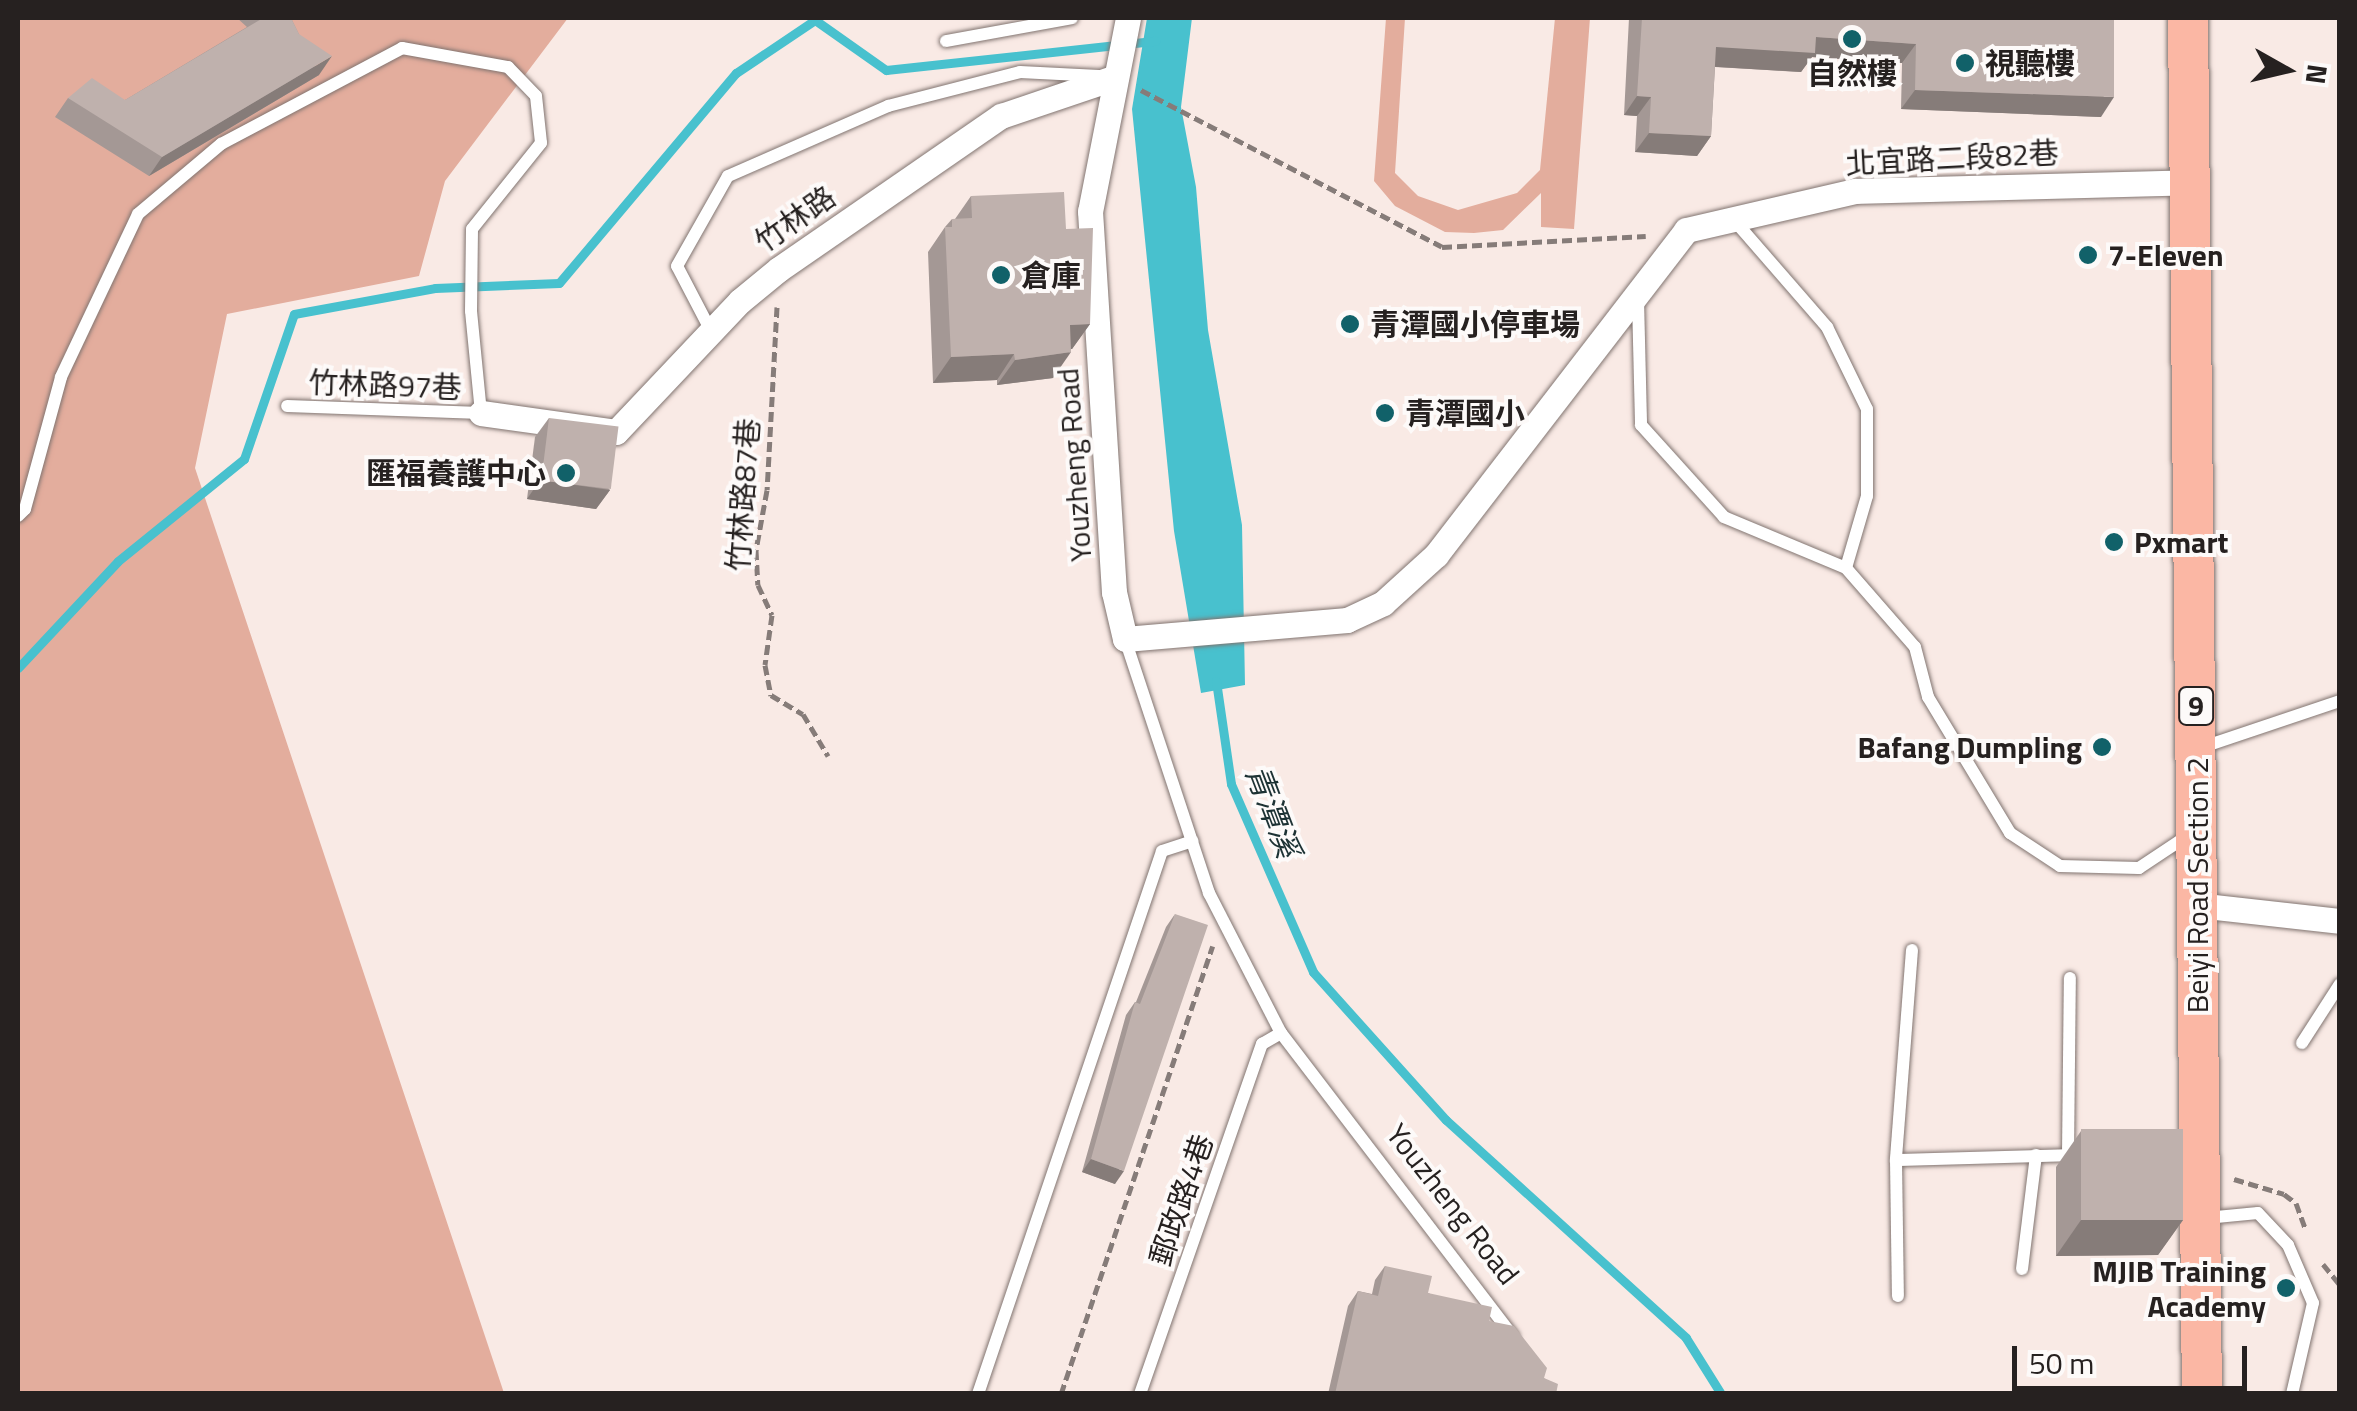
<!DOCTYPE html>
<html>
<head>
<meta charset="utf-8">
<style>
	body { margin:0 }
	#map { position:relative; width:2357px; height:1411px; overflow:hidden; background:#f9eae5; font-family:"Titillium Web","Noto Sans TC",sans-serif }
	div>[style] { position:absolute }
	.green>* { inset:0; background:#e3ad9d }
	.water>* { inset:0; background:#48c1ce }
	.stream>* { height:9px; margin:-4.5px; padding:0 4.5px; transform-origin:4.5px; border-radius:4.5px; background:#48c1ce }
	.path>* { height:5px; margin-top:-2.5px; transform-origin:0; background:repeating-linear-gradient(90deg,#867c79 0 10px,transparent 0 15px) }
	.roads { filter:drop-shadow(0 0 2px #817470) drop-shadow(0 0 2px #817470) }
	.lane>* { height:12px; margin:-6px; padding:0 6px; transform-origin:6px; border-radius:6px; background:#fff }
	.street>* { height:25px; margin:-12.5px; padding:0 12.5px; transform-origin:12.5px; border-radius:12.5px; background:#fff }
	.primary>* { height:40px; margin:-20px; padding:0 20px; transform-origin:20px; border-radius:20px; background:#fbb7a4 }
	.wall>* { inset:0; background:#a49895 }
	.shaded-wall>* { inset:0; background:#867c79 }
	.building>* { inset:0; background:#bfb1ad; transform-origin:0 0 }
	.dots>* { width:28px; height:28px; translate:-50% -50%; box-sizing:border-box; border:5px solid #fdfaf9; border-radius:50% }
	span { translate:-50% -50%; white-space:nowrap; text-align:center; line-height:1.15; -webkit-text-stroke:8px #fdfaf9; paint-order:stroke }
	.shield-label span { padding:2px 8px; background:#fdfaf9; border:2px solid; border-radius:8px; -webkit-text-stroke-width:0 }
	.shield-label { font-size:28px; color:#262120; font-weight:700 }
	.poi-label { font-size:30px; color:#262120; font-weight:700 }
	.left { translate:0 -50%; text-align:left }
	.right { translate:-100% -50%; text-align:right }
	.street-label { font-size:30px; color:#262120 }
	.water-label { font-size:32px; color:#1d3234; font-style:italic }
	.frame { position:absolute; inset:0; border:20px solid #262120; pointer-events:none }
	.north { position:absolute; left:2237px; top:20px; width:100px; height:100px; -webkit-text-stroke:8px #fdfaf9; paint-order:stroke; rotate:98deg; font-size:28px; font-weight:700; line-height:40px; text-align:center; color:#262120 }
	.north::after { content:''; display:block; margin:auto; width:35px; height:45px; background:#262120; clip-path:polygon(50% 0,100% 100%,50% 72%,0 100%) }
	.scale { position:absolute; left:2012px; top:1346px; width:235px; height:45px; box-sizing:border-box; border:5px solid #262120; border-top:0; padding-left:12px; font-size:30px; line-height:35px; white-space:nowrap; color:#262120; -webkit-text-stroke:8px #fdfaf9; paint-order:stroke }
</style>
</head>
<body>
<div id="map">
	<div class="green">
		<i style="clip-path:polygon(18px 18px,568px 18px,445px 181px,419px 276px,227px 314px,195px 468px,504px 1393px,18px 1393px)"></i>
		<i style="clip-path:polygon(1386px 18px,1405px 18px,1395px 173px,1418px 196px,1458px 210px,1517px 193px,1540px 170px,1555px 18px,1590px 18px,1574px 229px,1541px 227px,1541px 193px,1503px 230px,1474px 233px,1445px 232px,1395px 206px,1374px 181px)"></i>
	</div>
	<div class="water">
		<i style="clip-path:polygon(1147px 18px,1192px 18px,1181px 107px,1196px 187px,1208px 330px,1242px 525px,1245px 685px,1201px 693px,1174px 531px,1132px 109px)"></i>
	</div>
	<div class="stream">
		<i style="left:18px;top:668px;width:146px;rotate:-46.9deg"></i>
		<i style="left:118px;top:561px;width:162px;rotate:-39deg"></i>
		<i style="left:244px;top:459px;width:153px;rotate:-71deg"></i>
		<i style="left:294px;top:314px;width:143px;rotate:-10.4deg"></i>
		<i style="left:435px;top:288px;width:124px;rotate:-2.3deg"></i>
		<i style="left:559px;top:283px;width:275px;rotate:-49.9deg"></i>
		<i style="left:736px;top:73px;width:95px;rotate:-33.9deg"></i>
		<i style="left:815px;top:20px;width:87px;rotate:35.2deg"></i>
		<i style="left:886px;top:70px;width:271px;rotate:-6.2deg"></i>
		<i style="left:1216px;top:681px;width:104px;rotate:81.7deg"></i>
		<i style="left:1231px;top:784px;width:205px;rotate:66.4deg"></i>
		<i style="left:1313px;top:972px;width:199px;rotate:48.1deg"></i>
		<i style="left:1446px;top:1120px;width:324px;rotate:42.2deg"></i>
		<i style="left:1686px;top:1338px;width:66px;rotate:58deg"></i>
	</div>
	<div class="path">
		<i style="left:1141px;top:90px;width:339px;rotate:27.5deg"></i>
		<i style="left:1442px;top:247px;width:204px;rotate:-3.1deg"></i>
		<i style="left:777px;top:307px;width:183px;rotate:93.1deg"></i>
		<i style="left:767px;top:490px;width:61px;rotate:100.4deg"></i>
		<i style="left:756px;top:550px;width:35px;rotate:87deg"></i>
		<i style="left:758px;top:585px;width:33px;rotate:65deg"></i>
		<i style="left:772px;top:615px;width:50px;rotate:98deg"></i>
		<i style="left:765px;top:665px;width:31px;rotate:79deg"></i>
		<i style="left:771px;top:695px;width:37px;rotate:31deg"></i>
		<i style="left:803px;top:714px;width:49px;rotate:59.2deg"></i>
		<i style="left:2234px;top:1179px;width:52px;rotate:16.7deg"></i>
		<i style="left:2284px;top:1194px;width:15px;rotate:37deg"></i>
		<i style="left:2296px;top:1203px;width:27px;rotate:70deg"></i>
		<i style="left:2323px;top:1264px;width:27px;rotate:51deg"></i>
		<i style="left:1061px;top:1394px;width:473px;rotate:-71.3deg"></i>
	</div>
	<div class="roads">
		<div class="lane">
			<i style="left:946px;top:41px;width:128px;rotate:-10.3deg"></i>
			<i style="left:1734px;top:220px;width:142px;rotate:49deg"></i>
			<i style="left:1827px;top:327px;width:91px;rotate:64deg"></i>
			<i style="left:1867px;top:409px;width:87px;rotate:90deg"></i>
			<i style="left:1867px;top:496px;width:75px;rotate:106.3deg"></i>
			<i style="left:1846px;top:568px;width:105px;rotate:48.9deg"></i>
			<i style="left:1915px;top:647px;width:52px;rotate:75.4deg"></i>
			<i style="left:1928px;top:697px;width:159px;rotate:58.9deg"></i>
			<i style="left:2010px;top:833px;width:60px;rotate:33.4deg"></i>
			<i style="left:2060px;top:866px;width:79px;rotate:1.5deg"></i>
			<i style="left:2139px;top:868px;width:61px;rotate:-33.7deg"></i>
			<i style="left:1638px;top:300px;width:125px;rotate:88.6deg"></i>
			<i style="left:1641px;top:425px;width:124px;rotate:47.9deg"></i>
			<i style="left:1724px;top:517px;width:132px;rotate:22.7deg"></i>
			<i style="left:711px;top:331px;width:73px;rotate:-117.6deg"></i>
			<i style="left:677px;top:266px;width:103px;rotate:-60.5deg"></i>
			<i style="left:728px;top:176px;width:175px;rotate:-23.6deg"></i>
			<i style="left:888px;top:106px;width:136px;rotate:-14.4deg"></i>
			<i style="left:1020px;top:72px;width:79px;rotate:2.9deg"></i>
			<i style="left:18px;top:516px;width:10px;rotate:-45deg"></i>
			<i style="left:25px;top:509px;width:137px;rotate:-74.7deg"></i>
			<i style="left:61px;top:377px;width:180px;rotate:-64.7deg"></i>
			<i style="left:138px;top:214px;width:109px;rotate:-40.1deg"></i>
			<i style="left:221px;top:144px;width:205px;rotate:-27.9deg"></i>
			<i style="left:402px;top:48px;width:108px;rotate:10.2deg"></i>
			<i style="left:508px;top:67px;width:40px;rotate:46deg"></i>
			<i style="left:536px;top:96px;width:47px;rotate:83.9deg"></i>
			<i style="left:541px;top:143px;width:110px;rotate:128.7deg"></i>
			<i style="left:472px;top:229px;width:82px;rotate:90.7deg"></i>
			<i style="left:471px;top:311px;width:102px;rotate:84.4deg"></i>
			<i style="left:481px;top:413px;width:194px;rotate:-177.9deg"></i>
			<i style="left:1125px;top:639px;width:268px;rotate:71.7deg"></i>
			<i style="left:1209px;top:893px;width:157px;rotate:62.8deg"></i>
			<i style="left:1281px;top:1033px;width:382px;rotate:52.6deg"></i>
			<i style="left:2203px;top:747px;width:145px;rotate:-18.6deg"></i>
			<i style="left:1912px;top:950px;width:211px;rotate:94.4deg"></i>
			<i style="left:1896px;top:1160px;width:182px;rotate:-1.6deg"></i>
			<i style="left:2302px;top:1043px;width:70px;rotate:-57.2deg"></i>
			<i style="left:2068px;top:1155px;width:177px;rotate:-89.4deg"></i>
			<i style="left:1896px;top:1160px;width:136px;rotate:89.2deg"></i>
			<i style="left:2206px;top:1218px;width:52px;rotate:-5.5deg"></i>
			<i style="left:2258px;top:1213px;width:44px;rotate:46.8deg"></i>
			<i style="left:2288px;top:1245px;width:63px;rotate:66.7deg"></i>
			<i style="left:2313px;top:1303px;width:93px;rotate:103deg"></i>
			<i style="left:2022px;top:1269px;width:115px;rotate:-83deg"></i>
			<i style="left:978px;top:1394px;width:573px;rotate:-71.28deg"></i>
			<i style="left:1162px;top:851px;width:32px;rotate:-18deg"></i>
			<i style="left:1140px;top:1394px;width:371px;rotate:-70.8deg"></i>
			<i style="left:1262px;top:1044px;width:22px;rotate:-30deg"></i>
		</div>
		<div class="street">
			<i style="left:1128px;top:18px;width:197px;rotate:101.1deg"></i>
			<i style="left:1090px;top:211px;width:382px;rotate:86.4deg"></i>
			<i style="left:1114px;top:592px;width:48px;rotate:76.8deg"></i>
			<i style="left:1125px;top:639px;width:223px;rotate:-4.9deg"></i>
			<i style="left:1347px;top:620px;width:40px;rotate:-25deg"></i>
			<i style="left:1383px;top:603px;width:72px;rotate:-42.2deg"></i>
			<i style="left:1436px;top:555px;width:410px;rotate:-52.4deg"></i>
			<i style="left:1686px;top:230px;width:173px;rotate:-13deg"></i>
			<i style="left:1855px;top:191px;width:333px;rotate:-1.5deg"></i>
			<i style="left:481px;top:413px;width:136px;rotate:8deg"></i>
			<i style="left:616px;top:432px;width:180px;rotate:-46.6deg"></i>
			<i style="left:740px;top:301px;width:50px;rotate:-39.4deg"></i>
			<i style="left:779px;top:269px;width:270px;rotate:-34.6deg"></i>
			<i style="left:1001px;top:116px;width:121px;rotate:-18.7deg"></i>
			<i style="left:2197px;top:905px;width:144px;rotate:6.4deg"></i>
		</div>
		<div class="primary">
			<i style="left:2188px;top:18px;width:1376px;rotate:89.42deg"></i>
		</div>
	</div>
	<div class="wall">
		<i style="clip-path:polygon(237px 18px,291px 18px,319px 75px,149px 176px,55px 117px,68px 98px,125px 100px,247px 27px)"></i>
		<i style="clip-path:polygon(1629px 18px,2114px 18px,2101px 117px,1901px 109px,1902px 63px,1812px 57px,1801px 72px,1715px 67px,1711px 136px,1697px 156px,1635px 152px,1637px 116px,1624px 115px)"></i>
		<i style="clip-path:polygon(971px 196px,1066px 229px,1090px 324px,1072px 349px,1071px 349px,1053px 378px,997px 385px,997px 380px,933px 383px,928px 252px,945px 227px,952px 219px,955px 219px)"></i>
		<i style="clip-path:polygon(549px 418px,610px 490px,596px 509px,527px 499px,535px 437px)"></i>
		<i style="clip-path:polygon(1175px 914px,1115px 1184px,1082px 1172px,1126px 1015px,1135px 1002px,1136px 1002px,1166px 927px)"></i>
		<i style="clip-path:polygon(2081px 1131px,2183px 1220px,2158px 1255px,2056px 1256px,2056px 1167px)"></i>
		<i style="clip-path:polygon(1385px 1266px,1428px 1293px,1489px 1321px,1544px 1378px,1556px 1394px,1328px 1394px,1348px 1306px,1358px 1291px,1372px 1294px,1375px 1280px)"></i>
	</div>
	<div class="shaded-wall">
		<i style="clip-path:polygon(1816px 37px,1916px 44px,1902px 63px,1812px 57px,1801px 72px,1702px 66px,1716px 47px)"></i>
		<i style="clip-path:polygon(332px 56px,319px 75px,149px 176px,162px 157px)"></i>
		<i style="clip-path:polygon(1915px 90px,2114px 97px,2101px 117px,1901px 109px)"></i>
		<i style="clip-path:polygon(1637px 96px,1651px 97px,1637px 116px,1624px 115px)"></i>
		<i style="clip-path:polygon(1649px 133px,1711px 136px,1697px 156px,1635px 152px)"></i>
		<i style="clip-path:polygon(1090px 324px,1072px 349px,1052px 350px,1070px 325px)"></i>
		<i style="clip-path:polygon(1071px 352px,1053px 378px,997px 385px,1015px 360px)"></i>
		<i style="clip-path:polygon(1014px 354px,997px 380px,933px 383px,951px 357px)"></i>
		<i style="clip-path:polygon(540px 480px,610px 490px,596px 509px,527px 499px)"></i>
		<i style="clip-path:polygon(1091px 1159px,1124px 1171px,1115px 1184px,1082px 1172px)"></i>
		<i style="clip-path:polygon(2081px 1220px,2183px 1220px,2158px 1255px,2056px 1256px)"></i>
	</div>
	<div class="building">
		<i style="clip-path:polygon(263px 18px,291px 18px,299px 34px,332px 56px,162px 157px,68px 98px,92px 78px,125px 100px)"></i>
		<i style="clip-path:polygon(1642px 18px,2114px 18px,2114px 97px,1915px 90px,1916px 44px,1816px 37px,1815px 53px,1716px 47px,1711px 136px,1649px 133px,1651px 97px,1637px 96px)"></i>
		<i style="clip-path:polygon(1064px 192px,1066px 229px,1093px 228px,1090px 324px,1070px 325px,1071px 352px,1015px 360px,1014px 354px,951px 357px,945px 227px,952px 227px,952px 219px,972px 218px,971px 196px)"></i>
		<i style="left:549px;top:418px;width:70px;height:63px;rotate:7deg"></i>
		<i style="clip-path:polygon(1175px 914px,1208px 925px,1124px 1171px,1091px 1159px,1135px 1002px,1140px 1004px)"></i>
		<i style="left:2183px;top:1129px;width:91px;height:102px;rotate:90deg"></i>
		<i style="clip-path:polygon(1385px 1266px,1432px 1276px,1428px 1293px,1492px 1307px,1489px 1321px,1514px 1326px,1547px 1368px,1544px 1378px,1558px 1384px,1556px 1394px,1335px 1394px,1358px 1291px,1378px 1296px)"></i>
	</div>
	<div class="dots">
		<i style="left:1852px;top:39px;background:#116169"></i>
		<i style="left:1965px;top:63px;background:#116169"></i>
		<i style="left:2088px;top:255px;background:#116169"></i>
		<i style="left:1001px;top:275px;background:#116169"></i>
		<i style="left:1350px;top:324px;background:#116169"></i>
		<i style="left:1385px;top:413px;background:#116169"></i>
		<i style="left:566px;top:473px;background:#116169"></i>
		<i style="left:2114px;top:542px;background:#116169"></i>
		<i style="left:2102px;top:747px;background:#116169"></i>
		<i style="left:2286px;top:1288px;background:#116169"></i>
	</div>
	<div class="shield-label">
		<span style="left:2196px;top:706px">9</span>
	</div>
	<div class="poi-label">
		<span class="left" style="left:1985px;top:63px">視聽樓</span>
		<span style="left:1852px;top:73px">自然樓</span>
		<span class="left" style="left:2108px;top:255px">7-Eleven</span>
		<span class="left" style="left:1021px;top:275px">倉庫</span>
		<span class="left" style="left:1370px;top:324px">青潭國小停車場</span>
		<span class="left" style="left:1405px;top:413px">青潭國小</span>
		<span class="right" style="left:546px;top:473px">匯福養護中心</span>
		<span class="left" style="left:2134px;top:542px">Pxmart</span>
		<span class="right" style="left:2082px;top:747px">Bafang Dumpling</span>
		<span class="right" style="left:2266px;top:1288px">MJIB Training<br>Academy</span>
	</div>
	<div class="street-label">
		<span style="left:1952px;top:158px;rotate:-3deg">北宜路二段82巷</span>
		<span style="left:795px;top:219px;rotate:-35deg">竹林路</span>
		<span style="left:385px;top:385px;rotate:2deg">竹林路97巷</span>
		<span style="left:1074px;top:465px;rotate:-94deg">Youzheng Road</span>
		<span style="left:743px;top:495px;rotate:-86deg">竹林路87巷</span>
		<span style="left:2197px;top:885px;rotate:-90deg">Beiyi Road Section 2</span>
		<span style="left:1181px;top:1200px;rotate:-71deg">郵政路4巷</span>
		<span style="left:1453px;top:1204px;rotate:52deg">Youzheng Road</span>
	</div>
	<div class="water-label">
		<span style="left:1273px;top:811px;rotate:69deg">青潭溪</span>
	</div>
	<div class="frame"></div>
	<div class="north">N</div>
	<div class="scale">50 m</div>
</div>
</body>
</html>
